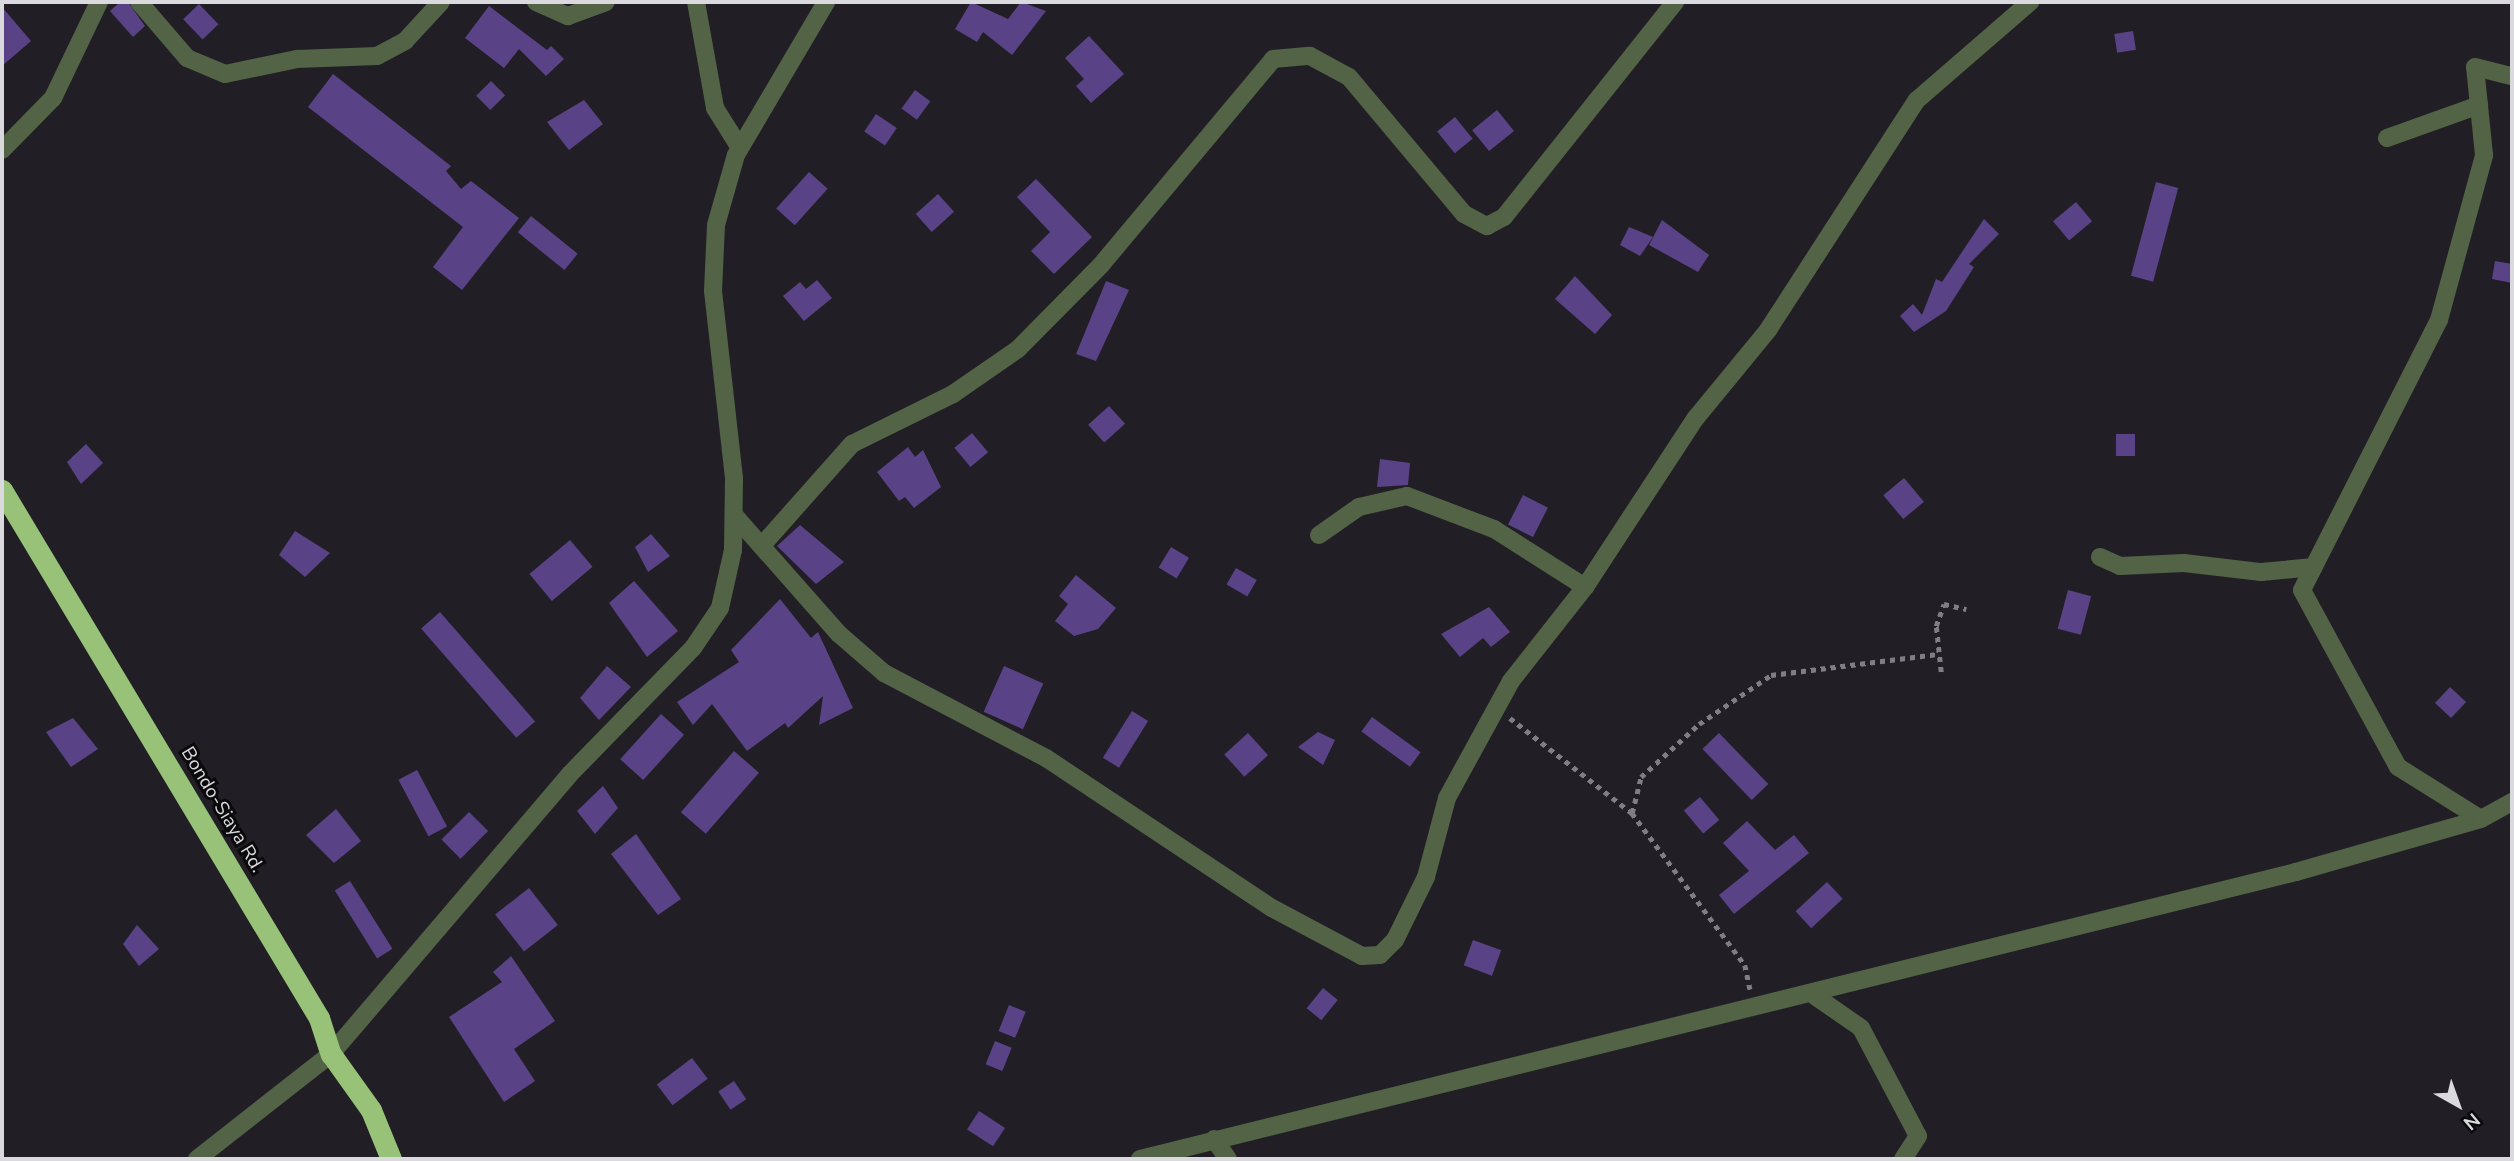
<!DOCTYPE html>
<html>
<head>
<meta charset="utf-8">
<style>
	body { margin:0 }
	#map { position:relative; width:2514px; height:1161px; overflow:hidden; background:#211f25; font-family:"Nunito Sans",sans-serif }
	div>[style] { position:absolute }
	.building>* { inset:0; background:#5a4287; transform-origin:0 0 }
	.path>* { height:4.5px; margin-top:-2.25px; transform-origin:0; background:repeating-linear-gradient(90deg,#807e83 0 5px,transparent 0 10px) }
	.minor>* { height:18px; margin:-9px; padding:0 9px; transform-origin:9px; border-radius:9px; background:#526346 }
	.highway>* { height:21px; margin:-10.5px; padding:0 10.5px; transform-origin:10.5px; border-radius:10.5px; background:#97c277 }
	span { translate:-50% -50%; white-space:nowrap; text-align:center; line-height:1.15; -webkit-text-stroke:6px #0a090c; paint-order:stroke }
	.street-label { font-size:19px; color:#dad9dd }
	.frame { position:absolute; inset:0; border:4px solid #dad9dd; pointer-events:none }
	.north { position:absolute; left:2423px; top:1070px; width:70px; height:70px; -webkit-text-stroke:5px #0a090c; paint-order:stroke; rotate:140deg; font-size:19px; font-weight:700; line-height:28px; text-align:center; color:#dad9dd }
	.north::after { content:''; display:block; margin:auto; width:24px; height:32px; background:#dad9dd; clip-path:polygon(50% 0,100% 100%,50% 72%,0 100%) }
</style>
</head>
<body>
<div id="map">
	<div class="building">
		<i style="clip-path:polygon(120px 2px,128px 2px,145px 26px,133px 37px,110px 11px)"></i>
		<i style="clip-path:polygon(971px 2px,1008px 19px,1021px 2px,1046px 11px,1012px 55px,983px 32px,977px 42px,955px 29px)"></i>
		<i style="left:199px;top:4px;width:28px;height:22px;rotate:46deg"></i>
		<i style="clip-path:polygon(489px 6px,547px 50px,551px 46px,564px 59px,546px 76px,519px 49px,504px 68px,465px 38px)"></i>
		<i style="clip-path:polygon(2px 7px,31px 41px,2px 66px)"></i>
		<i style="left:2133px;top:31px;width:19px;height:19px;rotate:81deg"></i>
		<i style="clip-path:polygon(1089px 36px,1124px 74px,1091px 103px,1076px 86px,1084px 79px,1065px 58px)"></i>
		<i style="clip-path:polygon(333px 74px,451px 166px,446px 171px,461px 189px,471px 181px,519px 218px,462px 290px,433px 267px,463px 227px,308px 107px)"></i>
		<i style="left:491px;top:81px;width:20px;height:21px;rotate:45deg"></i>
		<i style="left:915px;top:90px;width:19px;height:23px;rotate:36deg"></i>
		<i style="clip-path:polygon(584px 100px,603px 124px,569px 150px,547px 122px)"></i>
		<i style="left:1497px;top:110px;width:27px;height:32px;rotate:51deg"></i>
		<i style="left:876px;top:114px;width:25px;height:21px;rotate:34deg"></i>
		<i style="left:1455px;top:117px;width:28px;height:23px;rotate:51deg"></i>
		<i style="left:809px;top:172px;width:25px;height:49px;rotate:42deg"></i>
		<i style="clip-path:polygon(1036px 179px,1092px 237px,1054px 274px,1031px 251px,1050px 232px,1017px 197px)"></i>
		<i style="left:2156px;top:182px;width:23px;height:97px;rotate:15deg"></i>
		<i style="left:938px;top:194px;width:24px;height:30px;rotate:48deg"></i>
		<i style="left:2076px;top:202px;width:25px;height:30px;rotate:50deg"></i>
		<i style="left:531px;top:216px;width:60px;height:21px;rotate:39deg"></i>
		<i style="clip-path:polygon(1984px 219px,1999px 234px,1969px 264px,1974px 267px,1946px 311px,1914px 332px,1900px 316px,1913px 304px,1922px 315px,1936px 279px,1942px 282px)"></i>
		<i style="clip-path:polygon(1662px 220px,1709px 255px,1698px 272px,1649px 245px)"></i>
		<i style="clip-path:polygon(1629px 227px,1653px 237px,1640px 256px,1620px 245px)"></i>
		<i style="clip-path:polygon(2495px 261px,2512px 264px,2512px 283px,2492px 279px)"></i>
		<i style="clip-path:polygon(1575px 276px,1612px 315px,1595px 334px,1555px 299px)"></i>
		<i style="clip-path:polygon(817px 280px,832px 298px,804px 321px,783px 296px,800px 282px,806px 289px)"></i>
		<i style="clip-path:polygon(1106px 281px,1129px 290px,1096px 361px,1076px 354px)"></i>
		<i style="left:1109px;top:406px;width:24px;height:28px;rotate:48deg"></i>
		<i style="left:972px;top:433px;width:25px;height:23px;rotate:50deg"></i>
		<i style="left:2135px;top:434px;width:22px;height:19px;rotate:90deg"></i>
		<i style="clip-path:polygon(86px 444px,103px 463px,81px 484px,67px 462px)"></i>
		<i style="clip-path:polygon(908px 447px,915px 457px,923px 450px,941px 487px,914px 508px,905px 497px,899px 501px,877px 472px)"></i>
		<i style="clip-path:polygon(1380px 459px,1410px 463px,1408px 485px,1377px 487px)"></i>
		<i style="left:1904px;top:478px;width:31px;height:27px;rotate:50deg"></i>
		<i style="left:1523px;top:495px;width:28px;height:33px;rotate:27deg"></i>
		<i style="clip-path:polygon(800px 525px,844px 562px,816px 584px,777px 546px)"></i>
		<i style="clip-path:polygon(295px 531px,330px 553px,305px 577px,279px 555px)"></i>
		<i style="clip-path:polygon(651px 534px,670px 556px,648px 572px,635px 547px)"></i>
		<i style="left:570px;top:540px;width:35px;height:53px;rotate:50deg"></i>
		<i style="left:1171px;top:547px;width:21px;height:24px;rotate:31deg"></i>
		<i style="left:1236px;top:568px;width:24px;height:19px;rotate:30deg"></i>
		<i style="clip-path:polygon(1076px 575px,1116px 608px,1098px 629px,1074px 636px,1055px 621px,1068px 604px,1059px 596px)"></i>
		<i style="clip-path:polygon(634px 581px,678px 631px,647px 657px,609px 603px)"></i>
		<i style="left:2068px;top:590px;width:24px;height:40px;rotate:15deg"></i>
		<i style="clip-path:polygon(780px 599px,811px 638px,818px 632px,853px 708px,819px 725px,823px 696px,788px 728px,785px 723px,747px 751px,712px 704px,693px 725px,677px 702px,739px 662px,731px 650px)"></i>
		<i style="clip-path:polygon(1489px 607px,1510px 632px,1491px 647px,1483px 638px,1460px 657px,1441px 634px)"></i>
		<i style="left:440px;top:612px;width:145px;height:25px;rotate:49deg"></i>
		<i style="clip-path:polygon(607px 666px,631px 687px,599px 720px,580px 698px)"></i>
		<i style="left:1004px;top:666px;width:43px;height:50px;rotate:24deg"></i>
		<i style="left:2450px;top:687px;width:22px;height:22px;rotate:43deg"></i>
		<i style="left:1132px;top:711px;width:19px;height:55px;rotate:32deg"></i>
		<i style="left:661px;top:714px;width:31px;height:61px;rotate:42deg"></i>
		<i style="left:1372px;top:717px;width:60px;height:18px;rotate:36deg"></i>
		<i style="clip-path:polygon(73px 718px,98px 749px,71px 767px,46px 732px)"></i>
		<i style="clip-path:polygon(1318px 732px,1335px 740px,1323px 765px,1298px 747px)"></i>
		<i style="left:1248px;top:733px;width:30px;height:32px;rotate:48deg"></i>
		<i style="left:1719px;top:733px;width:71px;height:23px;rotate:46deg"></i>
		<i style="left:734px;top:751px;width:33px;height:81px;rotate:41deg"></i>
		<i style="left:417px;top:770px;width:64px;height:21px;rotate:62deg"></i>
		<i style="clip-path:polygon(603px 786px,618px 808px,595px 834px,577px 811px)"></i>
		<i style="left:1700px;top:797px;width:30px;height:21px;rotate:50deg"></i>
		<i style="clip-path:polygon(336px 809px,361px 841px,334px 863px,306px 835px)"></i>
		<i style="left:469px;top:812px;width:27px;height:39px;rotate:45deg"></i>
		<i style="clip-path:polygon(1747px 821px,1775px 850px,1794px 835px,1809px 853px,1734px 914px,1719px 895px,1749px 871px,1723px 843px)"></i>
		<i style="clip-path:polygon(636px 834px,681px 899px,658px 915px,611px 854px)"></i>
		<i style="left:350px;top:881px;width:80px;height:18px;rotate:58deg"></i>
		<i style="left:1827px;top:882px;width:23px;height:43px;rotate:47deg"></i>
		<i style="left:529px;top:888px;width:47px;height:43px;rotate:52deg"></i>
		<i style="clip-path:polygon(137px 925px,159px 949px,139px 966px,123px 944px)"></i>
		<i style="left:1473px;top:940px;width:30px;height:27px;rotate:20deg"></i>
		<i style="clip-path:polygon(511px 956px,555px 1021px,514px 1049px,535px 1081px,504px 1102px,449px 1017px,502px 982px,493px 972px)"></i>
		<i style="left:1323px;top:988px;width:19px;height:26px;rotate:39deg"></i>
		<i style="left:1009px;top:1005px;width:18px;height:28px;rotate:22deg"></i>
		<i style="left:995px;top:1041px;width:18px;height:25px;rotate:22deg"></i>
		<i style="left:692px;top:1058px;width:26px;height:44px;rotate:53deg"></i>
		<i style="left:734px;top:1081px;width:22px;height:19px;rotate:56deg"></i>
		<i style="left:979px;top:1111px;width:31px;height:22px;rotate:33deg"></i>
	</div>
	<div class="path">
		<i style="left:1941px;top:672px;width:46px;rotate:-96.2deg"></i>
		<i style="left:1936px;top:626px;width:23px;rotate:-70deg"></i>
		<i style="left:1944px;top:604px;width:23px;rotate:13deg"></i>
		<i style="left:1510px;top:718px;width:155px;rotate:37.9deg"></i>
		<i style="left:1632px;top:813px;width:189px;rotate:53.4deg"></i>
		<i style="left:1745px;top:965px;width:25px;rotate:78deg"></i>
		<i style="left:1632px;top:813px;width:37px;rotate:-76deg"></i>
		<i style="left:1641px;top:777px;width:79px;rotate:-42.4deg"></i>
		<i style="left:1699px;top:724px;width:87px;rotate:-34.2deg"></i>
		<i style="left:1771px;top:675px;width:168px;rotate:-7.2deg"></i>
	</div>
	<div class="minor">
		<i style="left:139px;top:2px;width:74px;rotate:49.4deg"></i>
		<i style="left:187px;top:58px;width:41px;rotate:22.8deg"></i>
		<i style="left:225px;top:74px;width:74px;rotate:-11.8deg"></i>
		<i style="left:297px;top:59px;width:80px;rotate:-2.1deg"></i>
		<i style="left:377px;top:56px;width:32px;rotate:-28deg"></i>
		<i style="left:405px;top:41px;width:53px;rotate:-47.3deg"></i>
		<i style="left:536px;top:2px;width:35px;rotate:24deg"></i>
		<i style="left:568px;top:16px;width:40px;rotate:-20.2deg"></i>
		<i style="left:696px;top:2px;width:108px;rotate:79.8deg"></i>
		<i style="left:715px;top:108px;width:47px;rotate:58deg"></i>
		<i style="left:2387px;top:138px;width:98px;rotate:-19.7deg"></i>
		<i style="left:2px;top:150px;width:73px;rotate:-45.6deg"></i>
		<i style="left:53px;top:98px;width:106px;rotate:-64.4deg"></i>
		<i style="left:734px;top:515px;width:159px;rotate:48.6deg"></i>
		<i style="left:839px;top:634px;width:60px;rotate:40.9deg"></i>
		<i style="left:884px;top:673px;width:183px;rotate:27.7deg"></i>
		<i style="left:1046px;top:758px;width:271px;rotate:33.6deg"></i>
		<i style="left:1272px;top:908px;width:102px;rotate:28.1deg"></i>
		<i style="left:1362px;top:956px;width:18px;rotate:-3deg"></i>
		<i style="left:1380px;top:955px;width:21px;rotate:-45deg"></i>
		<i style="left:1395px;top:940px;width:70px;rotate:-63.8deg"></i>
		<i style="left:1426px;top:877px;width:82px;rotate:-75.1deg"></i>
		<i style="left:1447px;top:798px;width:133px;rotate:-61.3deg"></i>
		<i style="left:1511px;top:681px;width:120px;rotate:-51.8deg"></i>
		<i style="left:1585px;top:587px;width:201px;rotate:-56.8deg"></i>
		<i style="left:1695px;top:419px;width:115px;rotate:-50.6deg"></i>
		<i style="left:1768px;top:330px;width:274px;rotate:-57.1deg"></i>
		<i style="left:1917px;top:100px;width:150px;rotate:-40.9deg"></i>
		<i style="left:1319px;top:535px;width:49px;rotate:-35deg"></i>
		<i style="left:1359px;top:507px;width:49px;rotate:-12.9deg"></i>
		<i style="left:1407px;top:496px;width:93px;rotate:20.8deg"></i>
		<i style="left:1494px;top:529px;width:108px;rotate:32.5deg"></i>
		<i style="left:765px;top:542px;width:131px;rotate:-48.4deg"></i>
		<i style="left:852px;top:444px;width:113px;rotate:-26.3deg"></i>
		<i style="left:953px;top:394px;width:79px;rotate:-34.7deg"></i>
		<i style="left:1018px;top:349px;width:118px;rotate:-45.3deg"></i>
		<i style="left:1101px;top:265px;width:268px;rotate:-50.1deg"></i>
		<i style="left:1273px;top:59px;width:37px;rotate:-5deg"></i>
		<i style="left:1310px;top:56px;width:44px;rotate:28.3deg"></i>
		<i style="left:1349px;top:77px;width:179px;rotate:50deg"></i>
		<i style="left:1464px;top:214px;width:26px;rotate:28deg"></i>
		<i style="left:1487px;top:226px;width:19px;rotate:-28deg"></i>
		<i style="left:1504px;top:217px;width:275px;rotate:-51.5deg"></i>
		<i style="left:2100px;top:557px;width:22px;rotate:24deg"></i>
		<i style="left:2120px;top:566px;width:64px;rotate:-2.7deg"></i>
		<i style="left:2184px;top:563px;width:78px;rotate:6.7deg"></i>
		<i style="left:2261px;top:572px;width:53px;rotate:-5.4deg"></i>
		<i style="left:2481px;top:819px;width:98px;rotate:-147.9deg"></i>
		<i style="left:2398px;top:767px;width:201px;rotate:-118.5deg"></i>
		<i style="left:2302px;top:590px;width:303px;rotate:-63.1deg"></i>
		<i style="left:2439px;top:320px;width:171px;rotate:-74.7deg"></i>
		<i style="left:2484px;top:155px;width:88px;rotate:-95.8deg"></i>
		<i style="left:2475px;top:67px;width:38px;rotate:14deg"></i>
		<i style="left:1815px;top:996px;width:56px;rotate:34.8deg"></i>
		<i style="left:1861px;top:1028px;width:122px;rotate:62.2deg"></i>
		<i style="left:1918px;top:1136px;width:27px;rotate:123deg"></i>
		<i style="left:1214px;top:1139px;width:24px;rotate:55deg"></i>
		<i style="left:197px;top:1159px;width:170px;rotate:-38.1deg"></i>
		<i style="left:331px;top:1054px;width:368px;rotate:-49.5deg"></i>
		<i style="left:570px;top:774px;width:176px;rotate:-45.7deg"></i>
		<i style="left:693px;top:648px;width:48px;rotate:-56deg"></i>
		<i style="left:720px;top:608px;width:59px;rotate:-77.4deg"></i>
		<i style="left:733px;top:550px;width:72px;rotate:-89.2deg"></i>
		<i style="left:734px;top:478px;width:188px;rotate:-96.4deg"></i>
		<i style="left:713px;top:291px;width:66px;rotate:-87.4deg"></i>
		<i style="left:716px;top:225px;width:73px;rotate:-74.1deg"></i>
		<i style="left:736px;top:155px;width:178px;rotate:-59.5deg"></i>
		<i style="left:1140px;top:1159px;width:1191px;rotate:-13.94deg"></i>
		<i style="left:2296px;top:872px;width:192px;rotate:-16deg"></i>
		<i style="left:2481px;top:819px;width:35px;rotate:-29deg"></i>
	</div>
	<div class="highway">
		<i style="left:2px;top:490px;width:616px;rotate:59.02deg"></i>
		<i style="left:319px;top:1018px;width:38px;rotate:72deg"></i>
		<i style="left:331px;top:1054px;width:69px;rotate:54.5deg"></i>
		<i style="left:371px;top:1110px;width:53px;rotate:67.8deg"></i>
	</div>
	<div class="street-label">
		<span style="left:222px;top:810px;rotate:59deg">Bondo-Siaya Rd.</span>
	</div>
	<div class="frame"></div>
	<div class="north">N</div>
</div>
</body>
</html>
